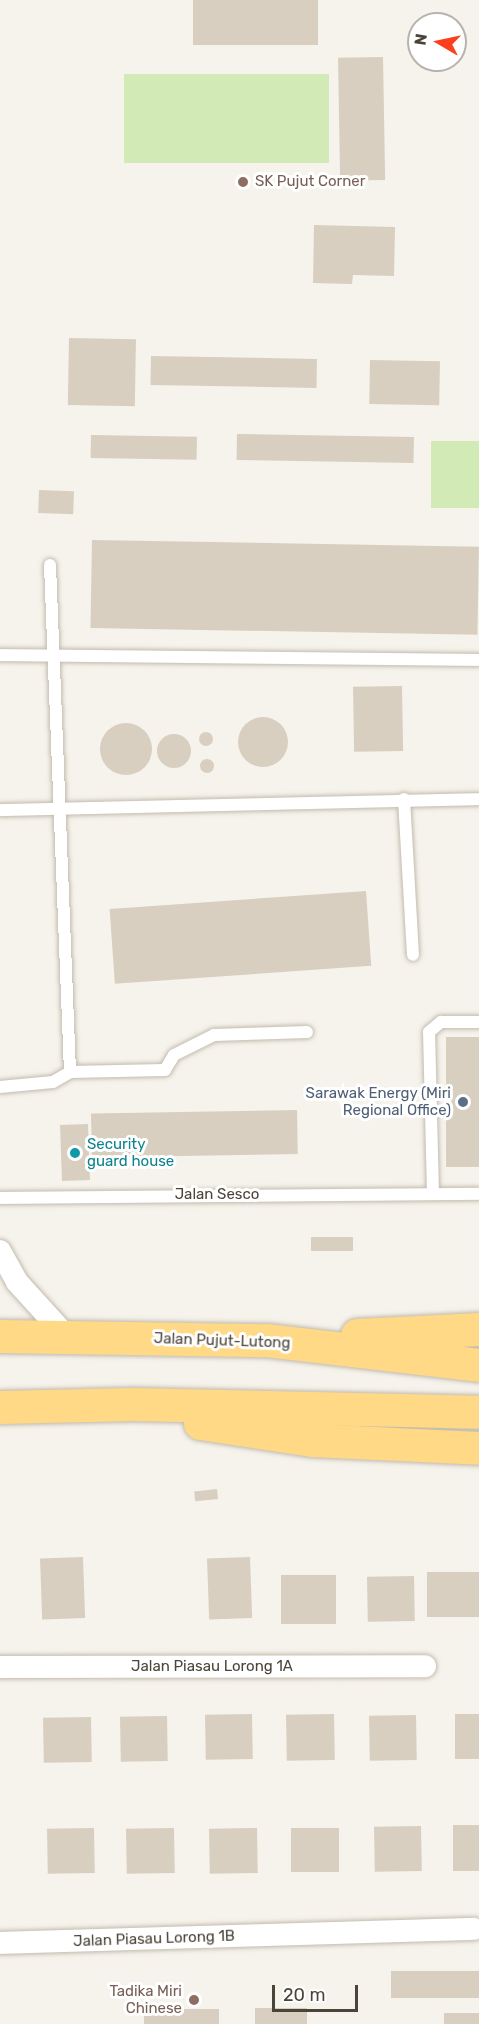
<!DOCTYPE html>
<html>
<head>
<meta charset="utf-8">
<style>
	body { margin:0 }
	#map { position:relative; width:479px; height:2024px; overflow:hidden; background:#f6f3ec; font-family:Rubik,sans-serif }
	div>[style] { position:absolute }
	.green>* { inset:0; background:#d2eab5; transform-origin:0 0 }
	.building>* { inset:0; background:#d8cfc1; transform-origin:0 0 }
	.round { border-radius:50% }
	.roads { filter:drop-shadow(0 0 2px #c2bbae) drop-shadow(0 0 2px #c2bbae) }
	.service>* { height:12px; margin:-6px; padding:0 6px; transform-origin:6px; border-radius:6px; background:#fff }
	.minor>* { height:22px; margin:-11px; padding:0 11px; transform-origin:11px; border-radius:11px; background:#fff }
	.trunk>* { height:33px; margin:-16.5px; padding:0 16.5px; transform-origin:16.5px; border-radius:16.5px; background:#ffd985 }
	.dots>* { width:16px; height:16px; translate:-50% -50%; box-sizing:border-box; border:3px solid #fff; border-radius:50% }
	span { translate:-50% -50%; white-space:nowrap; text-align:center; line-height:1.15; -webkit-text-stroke:6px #fff; paint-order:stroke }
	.education-label { font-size:15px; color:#785e54 }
	.left { translate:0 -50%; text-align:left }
	.right { translate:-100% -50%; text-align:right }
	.service-label { font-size:15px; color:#4e5e75 }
	.culture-label { font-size:15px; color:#0d838f }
	.street-label { font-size:15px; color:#4b4439 }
	.north { position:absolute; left:407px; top:12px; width:60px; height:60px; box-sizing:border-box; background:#fff; border:2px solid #b7b4b0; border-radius:50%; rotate:279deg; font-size:16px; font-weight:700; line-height:24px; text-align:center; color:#4b4439 }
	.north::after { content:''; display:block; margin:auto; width:21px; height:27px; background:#fc3f1d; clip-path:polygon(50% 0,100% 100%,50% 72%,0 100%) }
	.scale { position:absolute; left:272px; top:1985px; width:86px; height:27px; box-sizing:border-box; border:3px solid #4b4439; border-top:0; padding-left:8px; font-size:18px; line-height:21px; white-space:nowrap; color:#4b4439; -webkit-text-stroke:4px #fff; paint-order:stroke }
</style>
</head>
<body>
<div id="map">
	<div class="green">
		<i style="left:124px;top:74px;width:205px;height:89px"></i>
		<i style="left:431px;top:441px;width:48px;height:67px"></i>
	</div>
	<div class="building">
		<i style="left:193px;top:0;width:125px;height:45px"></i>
		<i style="left:383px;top:57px;width:123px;height:45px;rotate:89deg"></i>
		<i style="clip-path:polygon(314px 225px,395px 227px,394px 276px,353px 275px,352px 284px,313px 283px)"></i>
		<i style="left:69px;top:338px;width:67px;height:67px;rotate:1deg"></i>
		<i style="left:151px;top:356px;width:166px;height:29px;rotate:1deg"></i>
		<i style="left:370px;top:360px;width:70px;height:44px;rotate:1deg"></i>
		<i style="left:237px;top:434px;width:177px;height:26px;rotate:1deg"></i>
		<i style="left:91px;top:435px;width:106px;height:23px;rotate:1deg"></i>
		<i style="left:39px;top:490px;width:35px;height:23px;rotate:2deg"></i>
		<i style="left:92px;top:540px;width:387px;height:88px;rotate:1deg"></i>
		<i style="left:402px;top:686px;width:65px;height:49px;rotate:89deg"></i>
		<i class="round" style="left:238px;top:717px;width:50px;height:50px"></i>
		<i class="round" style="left:100px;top:723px;width:52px;height:52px"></i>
		<i class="round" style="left:199px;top:732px;width:14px;height:14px"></i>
		<i class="round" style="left:157px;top:734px;width:34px;height:34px"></i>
		<i class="round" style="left:200px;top:759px;width:14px;height:14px"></i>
		<i style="left:366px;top:891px;width:75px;height:257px;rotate:86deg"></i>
		<i style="left:446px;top:1037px;width:33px;height:130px"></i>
		<i style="left:297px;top:1110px;width:44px;height:206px;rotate:89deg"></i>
		<i style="left:88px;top:1124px;width:56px;height:28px;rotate:88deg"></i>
		<i style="left:311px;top:1237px;width:42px;height:14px"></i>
		<i style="left:217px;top:1489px;width:10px;height:23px;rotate:84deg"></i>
		<i style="left:83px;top:1557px;width:61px;height:43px;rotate:88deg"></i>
		<i style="left:250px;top:1557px;width:61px;height:43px;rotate:88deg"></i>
		<i style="left:479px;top:1572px;width:45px;height:52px;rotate:90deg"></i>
		<i style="left:336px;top:1575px;width:49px;height:55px;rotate:90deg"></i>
		<i style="left:414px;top:1576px;width:45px;height:47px;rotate:89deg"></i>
		<i style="left:252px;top:1714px;width:45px;height:47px;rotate:89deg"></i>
		<i style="left:334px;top:1714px;width:46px;height:48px;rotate:89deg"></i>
		<i style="left:455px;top:1714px;width:24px;height:45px"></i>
		<i style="left:416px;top:1715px;width:45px;height:47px;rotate:89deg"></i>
		<i style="left:167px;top:1716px;width:45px;height:47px;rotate:89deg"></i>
		<i style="left:91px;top:1717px;width:45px;height:48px;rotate:89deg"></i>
		<i style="left:479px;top:1825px;width:46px;height:26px;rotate:90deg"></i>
		<i style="left:421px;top:1826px;width:45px;height:47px;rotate:89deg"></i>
		<i style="left:94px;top:1828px;width:45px;height:47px;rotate:89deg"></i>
		<i style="left:174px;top:1828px;width:45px;height:48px;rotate:89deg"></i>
		<i style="left:257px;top:1828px;width:45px;height:48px;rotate:89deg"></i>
		<i style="left:339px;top:1828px;width:44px;height:48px;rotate:90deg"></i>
		<i style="left:479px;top:1971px;width:27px;height:88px;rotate:90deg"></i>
		<i style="left:255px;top:2008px;width:52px;height:16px"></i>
		<i style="left:219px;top:2009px;width:15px;height:75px;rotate:90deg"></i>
		<i style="left:444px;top:2013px;width:35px;height:11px"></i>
	</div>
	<div class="roads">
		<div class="service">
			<i style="left:50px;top:565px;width:507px;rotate:87.74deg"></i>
			<i style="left:70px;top:1072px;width:95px;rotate:-1.2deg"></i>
			<i style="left:165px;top:1070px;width:17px;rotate:-59deg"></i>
			<i style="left:174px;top:1055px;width:45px;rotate:-26.6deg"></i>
			<i style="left:214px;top:1035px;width:93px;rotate:-1.8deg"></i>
			<i style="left:0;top:655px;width:479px;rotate:0.6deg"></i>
			<i style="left:404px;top:799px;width:156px;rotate:86.7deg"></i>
			<i style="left:0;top:810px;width:479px;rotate:-1.3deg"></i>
			<i style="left:0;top:1087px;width:53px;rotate:-5.4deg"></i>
			<i style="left:53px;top:1082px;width:20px;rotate:-30deg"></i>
			<i style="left:433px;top:1194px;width:162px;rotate:-91.4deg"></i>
			<i style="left:429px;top:1032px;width:16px;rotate:-40deg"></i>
			<i style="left:441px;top:1022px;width:38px"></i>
			<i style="left:0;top:1198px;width:479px;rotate:-0.5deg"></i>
		</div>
		<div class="minor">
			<i style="left:0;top:1251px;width:35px;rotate:61deg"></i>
			<i style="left:17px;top:1282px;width:76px;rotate:47.7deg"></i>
			<i style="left:0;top:1667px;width:425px;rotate:-0.1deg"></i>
			<i style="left:0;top:1943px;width:474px;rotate:-1.7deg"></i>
		</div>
		<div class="trunk">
			<i style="left:357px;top:1335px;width:122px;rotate:-2.8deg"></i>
			<i style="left:0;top:1336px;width:266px;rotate:0.9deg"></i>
			<i style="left:266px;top:1340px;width:214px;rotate:6.7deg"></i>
			<i style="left:0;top:1407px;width:134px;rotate:-1.3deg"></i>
			<i style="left:134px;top:1404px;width:345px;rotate:1.3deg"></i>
			<i style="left:200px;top:1423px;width:113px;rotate:8.6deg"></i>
			<i style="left:312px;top:1440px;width:167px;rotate:2.7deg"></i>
		</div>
	</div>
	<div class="dots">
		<i style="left:243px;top:182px;background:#8d6e63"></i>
		<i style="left:463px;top:1102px;background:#5c6f8a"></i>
		<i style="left:75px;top:1153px;background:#0f9aa8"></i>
		<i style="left:194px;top:2000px;background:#8d6e63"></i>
	</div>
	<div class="education-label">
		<span class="left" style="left:255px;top:182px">SK Pujut Corner</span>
		<span class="right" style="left:182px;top:2000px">Tadika Miri<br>Chinese</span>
	</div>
	<div class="service-label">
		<span class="right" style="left:451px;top:1102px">Sarawak Energy (Miri<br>Regional Office)</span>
	</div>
	<div class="culture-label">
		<span class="left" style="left:87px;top:1153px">Security<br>guard house</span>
	</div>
	<div class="street-label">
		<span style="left:217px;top:1195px">Jalan Sesco</span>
		<span style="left:222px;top:1341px;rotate:2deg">Jalan Pujut-Lutong</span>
		<span style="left:212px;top:1667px">Jalan Piasau Lorong 1A</span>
		<span style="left:154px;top:1939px;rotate:-2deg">Jalan Piasau Lorong 1B</span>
	</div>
	<div class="north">N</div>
	<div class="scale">20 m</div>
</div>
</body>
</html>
